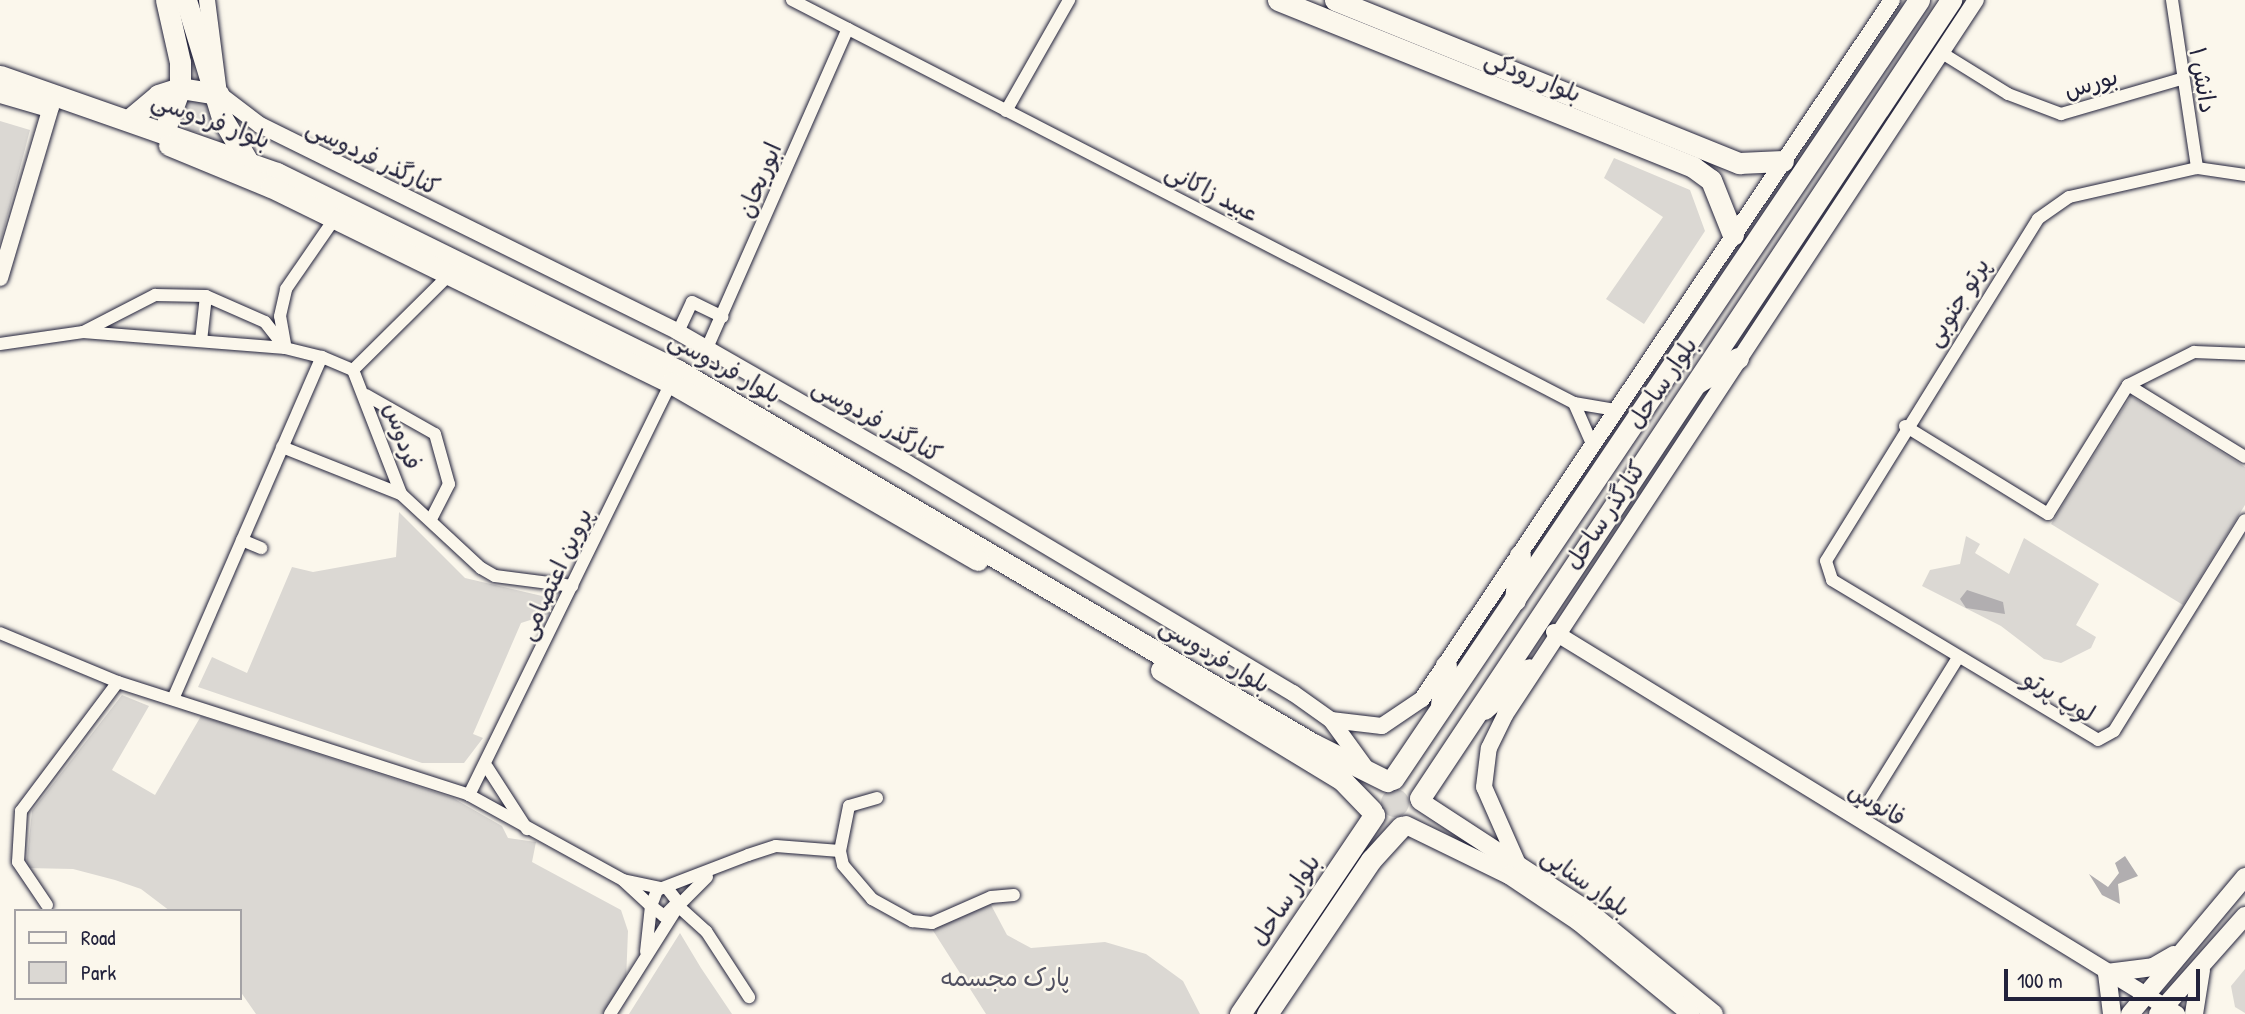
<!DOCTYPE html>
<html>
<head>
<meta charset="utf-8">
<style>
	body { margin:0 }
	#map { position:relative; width:2245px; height:1014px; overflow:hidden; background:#fbf7ec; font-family:"Patrick Hand","Playpen Sans Arabic",sans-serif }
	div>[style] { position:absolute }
	.green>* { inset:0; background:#dbd8d3 }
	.round { border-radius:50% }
	.water>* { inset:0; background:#b1aeb0 }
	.roads { filter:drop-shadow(0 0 2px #22223b) drop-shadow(0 0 2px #22223b) }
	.minor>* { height:12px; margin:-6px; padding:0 6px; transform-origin:6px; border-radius:6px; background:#fbf7ec }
	.tertiary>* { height:16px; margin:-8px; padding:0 8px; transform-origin:8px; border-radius:8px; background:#fbf7ec }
	.secondary>* { height:18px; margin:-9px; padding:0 9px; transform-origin:9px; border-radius:9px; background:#fbf7ec }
	.primary>* { height:21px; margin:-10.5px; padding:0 10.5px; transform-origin:10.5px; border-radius:10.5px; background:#fbf7ec }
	span { translate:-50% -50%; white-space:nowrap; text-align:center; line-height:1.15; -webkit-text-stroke:5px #fbf7ec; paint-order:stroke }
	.street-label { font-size:24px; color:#22223b }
	.park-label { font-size:24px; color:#505061 }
	.legend { position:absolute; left:14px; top:909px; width:228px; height:91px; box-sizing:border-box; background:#fbf7ec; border:2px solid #a4a2a5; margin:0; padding:9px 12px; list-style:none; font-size:21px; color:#22223b }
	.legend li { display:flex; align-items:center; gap:14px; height:35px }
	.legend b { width:35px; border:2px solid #a4a2a5 }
	.scale { position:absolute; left:2004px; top:969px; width:196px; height:32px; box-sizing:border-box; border:4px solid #22223b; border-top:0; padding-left:9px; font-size:21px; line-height:24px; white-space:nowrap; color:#22223b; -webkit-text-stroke:5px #fbf7ec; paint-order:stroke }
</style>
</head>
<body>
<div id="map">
	<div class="green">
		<i class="round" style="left:179px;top:98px;width:34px;height:34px"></i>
		<i style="clip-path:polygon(0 121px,30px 130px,0 244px)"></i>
		<i style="clip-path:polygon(1614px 158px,1690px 190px,1705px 231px,1644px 324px,1606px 299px,1663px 217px,1604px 178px)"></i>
		<i style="clip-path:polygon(2131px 396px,2245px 467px,2245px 505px,2183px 605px,2051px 524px)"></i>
		<i style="clip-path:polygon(399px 512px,465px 578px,555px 599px,549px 614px,521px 623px,473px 734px,483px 738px,464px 763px,422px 763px,198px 687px,212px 657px,247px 673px,292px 567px,313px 572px,396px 557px)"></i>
		<i style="clip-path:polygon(1966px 536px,1980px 544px,1975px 553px,2009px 574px,2024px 538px,2099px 584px,2076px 625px,2096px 637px,2091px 648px,2061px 663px,2044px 659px,2001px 626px,1922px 586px,1930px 570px,1960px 564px)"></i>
		<i style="clip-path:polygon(122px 695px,149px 706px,112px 770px,155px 795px,201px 716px,453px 798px,502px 826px,508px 838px,536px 842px,532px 862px,621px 910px,628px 931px,626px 981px,603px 1014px,256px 1014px,240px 991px,240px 911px,170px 911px,141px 889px,115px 880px,73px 869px,26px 868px,32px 811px)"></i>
		<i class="round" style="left:1381px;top:789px;width:28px;height:28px"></i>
		<i style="clip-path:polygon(990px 903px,1007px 935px,1031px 948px,1105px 942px,1146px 954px,1183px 981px,1200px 1014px,986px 1014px,932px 929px)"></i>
		<i style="clip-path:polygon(680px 933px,701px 968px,732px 1014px,629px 1014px)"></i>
		<i style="clip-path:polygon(2245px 969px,2245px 1013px,2235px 1007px,2231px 986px)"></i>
	</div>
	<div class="water">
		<i style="clip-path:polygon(1967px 590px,2003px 602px,2005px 614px,1966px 608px,1960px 599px)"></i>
		<i style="clip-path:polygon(2125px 856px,2138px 876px,2118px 884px,2120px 904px,2102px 895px,2089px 874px,2108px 887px,2119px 873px,2115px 863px)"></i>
	</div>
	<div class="roads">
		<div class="minor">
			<i style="left:792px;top:0;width:880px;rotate:27.26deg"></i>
			<i style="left:1574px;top:403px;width:43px;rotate:9.5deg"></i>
			<i style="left:2172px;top:0;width:170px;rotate:81.5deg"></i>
			<i style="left:1942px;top:53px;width:78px;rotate:31.8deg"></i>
			<i style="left:2008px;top:94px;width:57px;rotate:20.7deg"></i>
			<i style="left:2061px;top:114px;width:125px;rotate:-16.3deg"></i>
			<i style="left:1006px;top:111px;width:128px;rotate:-60.4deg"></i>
			<i style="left:2245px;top:175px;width:49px;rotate:-171.7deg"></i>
			<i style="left:2197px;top:168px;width:131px;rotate:167.2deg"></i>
			<i style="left:2069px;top:197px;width:38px;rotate:145deg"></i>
			<i style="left:2038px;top:219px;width:402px;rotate:121.8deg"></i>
			<i style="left:1826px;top:561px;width:20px;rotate:72deg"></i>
			<i style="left:1832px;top:580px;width:310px;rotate:31deg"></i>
			<i style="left:2098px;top:740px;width:18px;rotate:-29deg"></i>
			<i style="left:2114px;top:731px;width:248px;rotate:-58.2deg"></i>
			<i style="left:85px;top:331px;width:79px;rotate:-27.2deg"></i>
			<i style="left:155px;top:295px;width:51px;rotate:1.1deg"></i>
			<i style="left:206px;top:296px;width:64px;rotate:23.8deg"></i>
			<i style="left:265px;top:322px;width:33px;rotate:52deg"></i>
			<i style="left:678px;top:332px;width:33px;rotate:-65deg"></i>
			<i style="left:692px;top:302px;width:34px;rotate:26deg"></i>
			<i style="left:201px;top:341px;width:45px;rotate:-83.7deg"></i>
			<i style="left:0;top:344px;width:84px;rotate:-8.2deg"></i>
			<i style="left:83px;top:332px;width:203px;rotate:4.5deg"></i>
			<i style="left:285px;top:348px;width:38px;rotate:14deg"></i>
			<i style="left:322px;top:357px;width:34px;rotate:23deg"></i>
			<i style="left:353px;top:370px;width:133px;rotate:68.8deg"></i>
			<i style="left:401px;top:494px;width:109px;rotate:42.8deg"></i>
			<i style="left:481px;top:568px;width:16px;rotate:30deg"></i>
			<i style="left:495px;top:576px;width:78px;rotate:7.4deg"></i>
			<i style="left:285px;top:344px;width:28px;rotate:-100deg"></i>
			<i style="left:280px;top:316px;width:28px;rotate:-77deg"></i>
			<i style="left:286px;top:289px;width:86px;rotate:-55.4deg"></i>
			<i style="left:707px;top:348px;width:349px;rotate:-66.2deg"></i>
			<i style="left:353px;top:370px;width:139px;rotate:-44.7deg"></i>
			<i style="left:2128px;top:385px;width:137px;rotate:31.6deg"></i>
			<i style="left:366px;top:395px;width:79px;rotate:29.5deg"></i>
			<i style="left:435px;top:434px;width:52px;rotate:74.4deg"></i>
			<i style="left:449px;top:484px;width:38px;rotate:117deg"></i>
			<i style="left:1574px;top:403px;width:47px;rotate:66.2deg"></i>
			<i style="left:1905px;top:426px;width:168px;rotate:31.6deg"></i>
			<i style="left:2048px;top:514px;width:152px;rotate:-58.2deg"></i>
			<i style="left:2128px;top:385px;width:74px;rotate:-26.6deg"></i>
			<i style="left:2194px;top:352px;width:51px;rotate:2.2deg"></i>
			<i style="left:282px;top:447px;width:128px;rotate:21.6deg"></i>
			<i style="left:242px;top:540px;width:21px;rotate:23deg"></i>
			<i style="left:0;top:633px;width:128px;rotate:22.6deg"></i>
			<i style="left:118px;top:682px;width:369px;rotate:17.8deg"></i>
			<i style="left:469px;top:795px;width:176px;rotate:28.9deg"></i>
			<i style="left:623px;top:880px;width:40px;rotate:12deg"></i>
			<i style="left:173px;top:699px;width:373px;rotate:-66.5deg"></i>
			<i style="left:487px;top:767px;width:74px;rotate:57.2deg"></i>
			<i style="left:469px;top:795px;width:462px;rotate:-63.9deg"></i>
			<i style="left:877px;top:798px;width:29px;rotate:164deg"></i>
			<i style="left:849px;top:806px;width:46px;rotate:101.3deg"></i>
			<i style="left:840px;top:851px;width:14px;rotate:78deg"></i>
			<i style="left:843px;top:865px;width:45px;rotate:49.5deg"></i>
			<i style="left:872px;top:899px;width:46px;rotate:28.8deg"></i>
			<i style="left:912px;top:921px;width:20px;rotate:6deg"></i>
			<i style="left:932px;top:923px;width:64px;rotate:-23.8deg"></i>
			<i style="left:991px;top:897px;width:23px;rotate:-5deg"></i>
			<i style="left:1858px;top:819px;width:190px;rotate:-58.2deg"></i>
			<i style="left:707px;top:877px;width:41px;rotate:135deg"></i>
			<i style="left:678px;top:906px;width:38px;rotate:42deg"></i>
			<i style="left:706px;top:931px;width:79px;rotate:56.9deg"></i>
			<i style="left:624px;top:881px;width:37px;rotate:43deg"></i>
			<i style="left:651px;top:906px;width:46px;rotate:96.2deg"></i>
			<i style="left:667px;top:888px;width:18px;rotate:52deg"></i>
			<i style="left:678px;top:902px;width:20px;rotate:135deg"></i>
			<i style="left:664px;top:916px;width:16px;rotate:-142deg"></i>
			<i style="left:651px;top:906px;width:17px;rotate:-69deg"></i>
			<i style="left:657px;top:890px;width:97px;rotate:-21deg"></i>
			<i style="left:748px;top:855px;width:29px;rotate:-18deg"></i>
			<i style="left:776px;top:846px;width:64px;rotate:4.5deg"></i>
			<i style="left:47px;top:905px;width:52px;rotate:-124deg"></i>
			<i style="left:18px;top:862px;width:51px;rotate:-86.6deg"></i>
			<i style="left:21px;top:811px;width:161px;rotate:-53.1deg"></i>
			<i style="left:610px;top:1014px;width:122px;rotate:-57.7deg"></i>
		</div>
		<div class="tertiary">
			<i style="left:207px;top:0;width:95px;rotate:82.7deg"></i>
			<i style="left:219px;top:94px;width:51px;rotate:37.1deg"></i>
			<i style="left:260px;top:125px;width:466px;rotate:26.3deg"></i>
			<i style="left:678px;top:332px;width:264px;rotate:29.8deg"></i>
			<i style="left:907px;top:463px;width:449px;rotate:30.8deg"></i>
			<i style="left:1293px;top:693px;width:47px;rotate:35.4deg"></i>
			<i style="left:1331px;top:720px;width:63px;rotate:54deg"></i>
			<i style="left:0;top:278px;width:178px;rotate:-73.4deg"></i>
			<i style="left:1554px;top:632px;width:731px;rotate:31.52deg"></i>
			<i style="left:1331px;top:720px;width:51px;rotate:6.7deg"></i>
			<i style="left:1382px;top:726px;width:48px;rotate:-34deg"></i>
			<i style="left:1422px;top:699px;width:842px;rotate:-56.08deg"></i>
			<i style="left:1518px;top:864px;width:84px;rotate:-113.8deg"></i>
			<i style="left:1484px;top:787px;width:39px;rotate:-83deg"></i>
			<i style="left:1489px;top:748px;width:37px;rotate:-64deg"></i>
			<i style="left:1505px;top:715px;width:856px;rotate:-56.63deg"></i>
		</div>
		<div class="secondary">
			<i style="left:1420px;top:801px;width:199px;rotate:33.1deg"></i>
			<i style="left:1587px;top:910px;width:164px;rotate:39.3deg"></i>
			<i style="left:1406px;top:825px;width:114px;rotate:25.9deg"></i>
			<i style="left:1509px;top:875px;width:84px;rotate:33.9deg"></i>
			<i style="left:1579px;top:922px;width:145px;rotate:39.4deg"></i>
			<i style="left:2112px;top:1014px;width:41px;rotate:-97deg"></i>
			<i style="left:2107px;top:973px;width:46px;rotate:-7.4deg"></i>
			<i style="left:2153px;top:967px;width:24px;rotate:-30deg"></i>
			<i style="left:2130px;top:1014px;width:179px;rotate:-50deg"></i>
			<i style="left:2158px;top:1014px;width:131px;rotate:-48.4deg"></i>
			<i style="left:2194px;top:1014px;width:45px;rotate:-81deg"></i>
		</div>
		<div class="primary">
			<i style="left:166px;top:0;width:64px;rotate:77.3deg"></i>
			<i style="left:180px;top:62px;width:26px;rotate:90deg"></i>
			<i style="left:180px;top:88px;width:44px;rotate:110.1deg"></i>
			<i style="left:165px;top:129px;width:14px;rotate:65deg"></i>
			<i style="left:186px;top:0;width:123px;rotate:73deg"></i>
			<i style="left:222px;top:118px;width:49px;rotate:59.2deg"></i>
			<i style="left:1278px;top:0;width:447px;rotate:21.9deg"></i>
			<i style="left:1693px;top:167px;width:22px;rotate:36deg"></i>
			<i style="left:1711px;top:180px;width:59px;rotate:68.2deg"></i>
			<i style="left:1335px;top:0;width:436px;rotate:22deg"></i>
			<i style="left:1739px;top:163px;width:44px;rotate:-2.6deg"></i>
			<i style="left:0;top:76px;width:293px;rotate:19.3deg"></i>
			<i style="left:277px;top:173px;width:446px;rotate:26.2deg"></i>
			<i style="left:677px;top:370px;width:738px;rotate:30.46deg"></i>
			<i style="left:1313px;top:744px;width:83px;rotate:26.6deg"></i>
			<i style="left:0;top:92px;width:50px;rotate:16.3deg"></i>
			<i style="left:131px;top:118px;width:35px;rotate:-40deg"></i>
			<i style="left:158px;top:95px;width:23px;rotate:-18deg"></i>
			<i style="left:180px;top:88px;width:39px;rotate:9deg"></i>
			<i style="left:169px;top:145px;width:110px;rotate:22.4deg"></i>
			<i style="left:271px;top:187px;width:445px;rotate:26.1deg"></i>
			<i style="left:671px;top:383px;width:354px;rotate:30deg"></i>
			<i style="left:1697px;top:383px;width:48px;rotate:-31.4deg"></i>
			<i style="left:1515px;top:600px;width:45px;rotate:-83.7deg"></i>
			<i style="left:1161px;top:670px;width:212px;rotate:31.3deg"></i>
			<i style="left:1342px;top:780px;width:43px;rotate:45.9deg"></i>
			<i style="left:1441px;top:705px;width:40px;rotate:-82.9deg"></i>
			<i style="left:1484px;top:709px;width:60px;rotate:-41.6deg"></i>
			<i style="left:1393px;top:779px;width:940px;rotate:-55.97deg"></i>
			<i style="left:1420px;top:798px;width:959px;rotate:-56.36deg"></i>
			<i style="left:1240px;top:1014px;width:240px;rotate:-56deg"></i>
			<i style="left:1267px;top:1014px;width:186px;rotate:-56deg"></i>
			<i style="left:1371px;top:860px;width:45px;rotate:-47.7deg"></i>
		</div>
	</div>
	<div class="street-label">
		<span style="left:1533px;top:76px;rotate:22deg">بلوار رودکی</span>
		<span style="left:2203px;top:80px;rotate:80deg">دانش ۱</span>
		<span style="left:2091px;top:83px;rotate:-16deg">بورس</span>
		<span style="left:211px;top:120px;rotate:20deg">بلوار فردوسی</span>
		<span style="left:373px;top:157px;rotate:26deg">کنارگذر فردوسی</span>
		<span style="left:759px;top:180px;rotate:-67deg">ابوریحان</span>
		<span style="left:1212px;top:192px;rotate:27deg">عبید زاکانی</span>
		<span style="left:1957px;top:302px;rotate:-58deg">پرتو جنوبی</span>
		<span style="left:725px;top:367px;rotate:29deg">بلوار فردوسی</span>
		<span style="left:1662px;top:383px;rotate:-56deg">بلوار ساحل</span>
		<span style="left:877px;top:420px;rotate:30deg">کنارگذر فردوسی</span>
		<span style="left:403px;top:436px;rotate:71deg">فردوس</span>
		<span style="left:1605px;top:515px;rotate:-56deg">کنارگذر ساحل</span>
		<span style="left:555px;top:574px;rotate:-65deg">پروین اعتصامی</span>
		<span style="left:1215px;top:655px;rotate:31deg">بلوار فردوسی</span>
		<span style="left:2059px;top:696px;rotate:31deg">لوپ پرتو</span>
		<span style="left:1877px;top:804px;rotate:31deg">فانوس</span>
		<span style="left:1586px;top:882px;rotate:35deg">بلوار سنایی</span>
		<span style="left:1285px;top:900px;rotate:-56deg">بلوار ساحل</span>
	</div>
	<div class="park-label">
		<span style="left:1005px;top:978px">پارک مجسمه</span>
	</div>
	<ul class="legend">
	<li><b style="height:9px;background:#fbf7ec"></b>Road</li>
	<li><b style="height:19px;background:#dbd8d3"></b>Park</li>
	</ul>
	<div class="scale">100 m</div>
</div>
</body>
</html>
